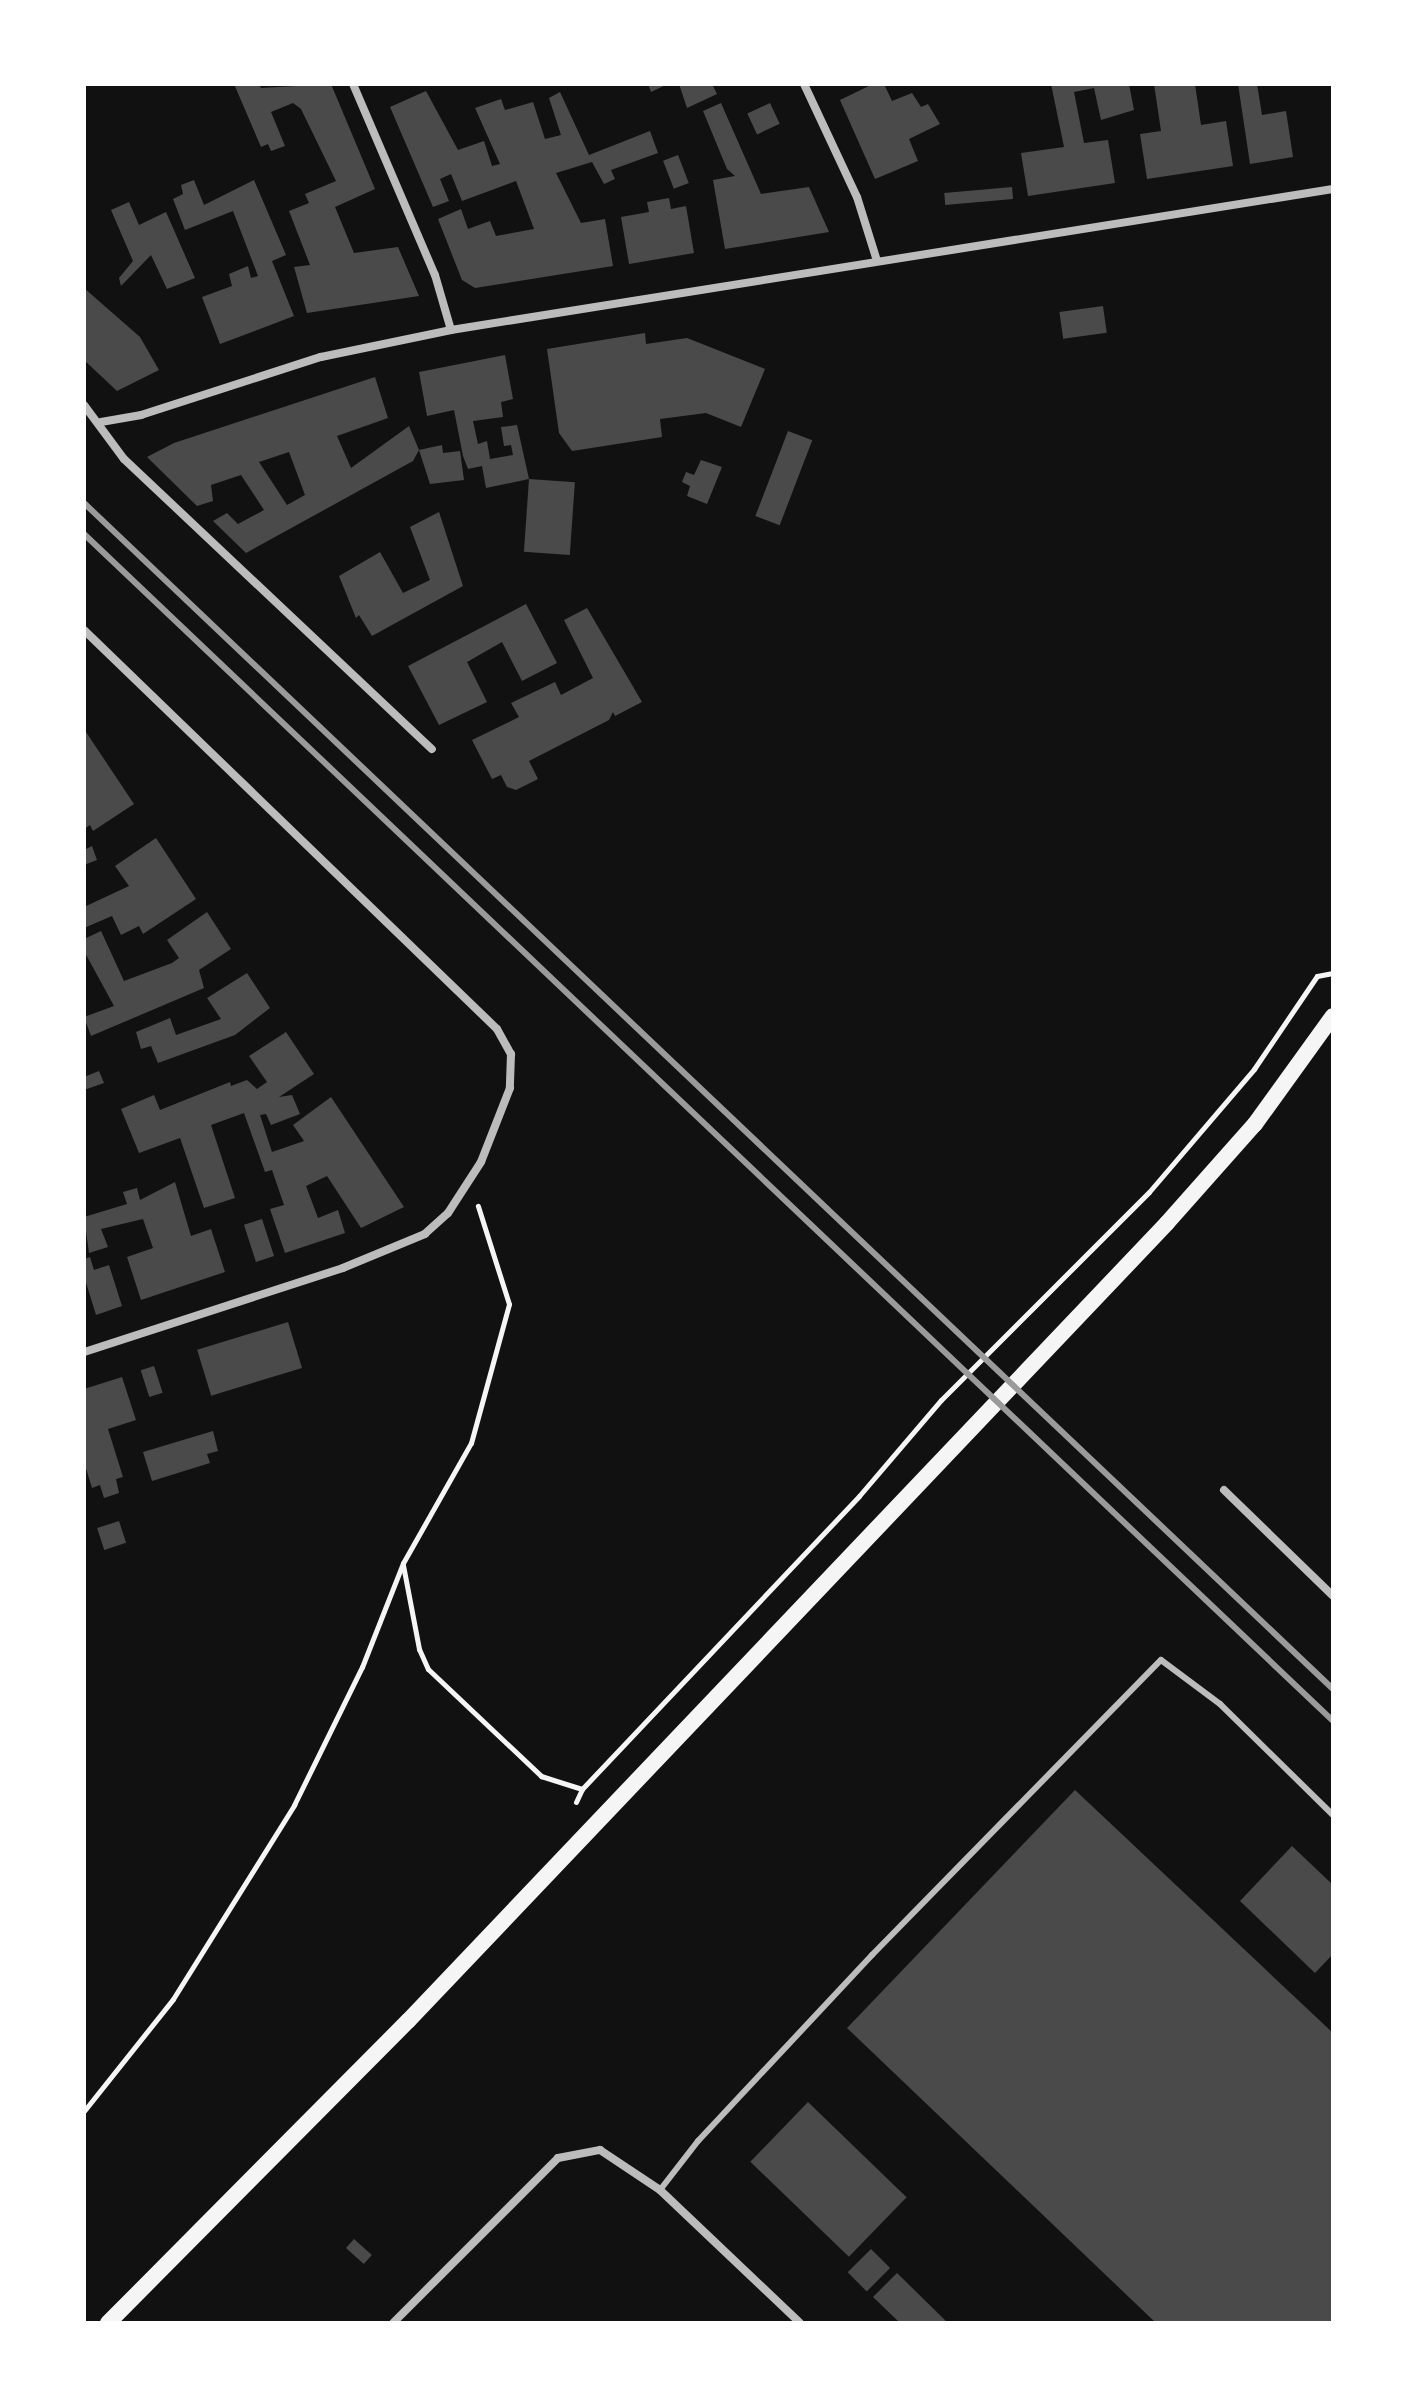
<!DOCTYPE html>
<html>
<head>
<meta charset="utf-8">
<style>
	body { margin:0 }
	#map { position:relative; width:1417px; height:2407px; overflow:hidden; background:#111; font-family:Rubik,sans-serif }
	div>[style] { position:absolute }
	.building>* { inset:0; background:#4a4a4a; transform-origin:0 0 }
	.path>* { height:5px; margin:-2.5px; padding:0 2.5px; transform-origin:2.5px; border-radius:2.5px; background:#f5f5f5 }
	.service>* { height:6px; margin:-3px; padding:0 3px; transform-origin:3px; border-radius:3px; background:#bcbcbc }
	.minor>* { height:8px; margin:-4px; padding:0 4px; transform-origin:4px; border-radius:4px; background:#bcbcbc }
	.secondary>* { height:16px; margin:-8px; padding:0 8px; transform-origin:8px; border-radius:8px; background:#f5f5f5 }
	.rail>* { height:6px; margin:-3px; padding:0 3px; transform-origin:3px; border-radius:3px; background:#9a9a9a }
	span { translate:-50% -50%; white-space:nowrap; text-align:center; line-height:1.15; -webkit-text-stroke:8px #fff; paint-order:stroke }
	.frame { position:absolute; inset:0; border:86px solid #fff; pointer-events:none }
</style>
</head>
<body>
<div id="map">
	<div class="building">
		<i style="clip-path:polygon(234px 84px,259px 84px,261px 88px,331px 84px,375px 189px,335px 207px,354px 253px,398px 247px,419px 296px,307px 313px,294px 267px,310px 265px,289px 211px,309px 203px,305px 194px,336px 181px,301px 109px,293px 103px,271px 112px,285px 146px,271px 151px,268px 144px,261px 147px)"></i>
		<i style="clip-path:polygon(648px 84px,668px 84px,651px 92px)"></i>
		<i style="clip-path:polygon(679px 84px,712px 84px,717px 94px,687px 108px)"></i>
		<i style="clip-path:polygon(873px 84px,884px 84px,892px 101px,912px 93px,921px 107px,928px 104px,940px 124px,909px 139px,918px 161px,875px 179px,840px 100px)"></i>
		<i style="clip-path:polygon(1051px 84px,1129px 84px,1134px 110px,1101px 120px,1094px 88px,1074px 92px,1084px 143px,1108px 140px,1115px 183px,1028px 196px,1021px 153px,1064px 147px)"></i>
		<i style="clip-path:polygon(1154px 84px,1195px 84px,1201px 125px,1226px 121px,1233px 166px,1147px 179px,1140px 134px,1161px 131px)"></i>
		<i style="clip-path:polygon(1238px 84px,1257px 84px,1262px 115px,1286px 111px,1293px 157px,1250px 164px)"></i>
		<i style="clip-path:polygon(426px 91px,458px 150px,484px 141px,492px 166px,500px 164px,475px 108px,501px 99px,505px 110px,533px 102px,545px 139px,561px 135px,549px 98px,560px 92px,589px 155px,650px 131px,658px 153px,611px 170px,615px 179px,604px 184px,592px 162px,556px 173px,581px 223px,605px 219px,613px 266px,475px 288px,462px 280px,438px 219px,461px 209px,468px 229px,490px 221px,496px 236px,534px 229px,516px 181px,462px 201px,451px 174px,440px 179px,449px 201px,433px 207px,390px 107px)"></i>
		<i style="clip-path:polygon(721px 103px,761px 194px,809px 187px,829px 232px,725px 249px,713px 180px,735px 176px,727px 169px,703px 111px)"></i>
		<i style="left:770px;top:103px;width:23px;height:25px;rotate:65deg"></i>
		<i style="left:678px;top:155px;width:30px;height:16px;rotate:69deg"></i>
		<i style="clip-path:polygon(194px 180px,204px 205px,254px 180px,286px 255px,272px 261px,294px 316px,220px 344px,202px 297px,232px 286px,229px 274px,248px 266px,251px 278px,258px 276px,233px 211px,185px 230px,173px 199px,183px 194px,181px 185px)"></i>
		<i style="left:1012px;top:187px;width:12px;height:68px;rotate:85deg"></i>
		<i style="clip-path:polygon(669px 198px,671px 209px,686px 206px,694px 253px,629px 264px,621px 217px,649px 212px,647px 202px)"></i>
		<i style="clip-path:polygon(129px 202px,139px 225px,166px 212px,195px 278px,167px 289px,151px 255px,121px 286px,119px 278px,133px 261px,111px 210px)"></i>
		<i style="clip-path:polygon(84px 288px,140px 337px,159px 370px,117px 391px,84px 360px)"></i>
		<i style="left:1103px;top:306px;width:27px;height:44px;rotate:82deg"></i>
		<i style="clip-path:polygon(645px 333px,646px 344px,687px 338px,765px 369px,741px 427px,706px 413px,660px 419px,662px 437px,572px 451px,559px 433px,547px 349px)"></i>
		<i style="clip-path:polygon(505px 355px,513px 399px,501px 402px,503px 417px,473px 421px,478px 444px,487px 441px,490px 459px,513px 455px,511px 445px,504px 446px,501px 427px,517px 425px,529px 479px,486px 488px,482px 466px,468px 469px,463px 456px,454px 410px,427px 416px,419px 372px)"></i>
		<i style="clip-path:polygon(evenodd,375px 377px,388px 418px,337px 436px,351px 468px,409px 426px,419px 450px,442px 445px,443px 453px,460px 451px,464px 480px,430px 484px,419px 450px,413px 461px,246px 553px,213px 521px,227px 513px,238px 524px,264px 510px,241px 475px,211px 485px,213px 501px,197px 506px,147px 457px,174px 443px,375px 377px,289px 452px,305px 495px,287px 505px,259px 462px,289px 452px)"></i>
		<i style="left:788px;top:431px;width:26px;height:91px;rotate:21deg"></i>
		<i style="clip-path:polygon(701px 460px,722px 467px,707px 504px,687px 496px,690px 486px,682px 482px,686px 472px,694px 475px)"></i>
		<i style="left:529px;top:479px;width:46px;height:73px;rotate:4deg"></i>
		<i style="clip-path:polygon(439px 512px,463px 586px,372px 636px,359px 615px,356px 618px,339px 576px,380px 552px,403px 593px,430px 580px,410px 527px)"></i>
		<i style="clip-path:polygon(526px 604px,557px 663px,522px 681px,502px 642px,467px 662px,487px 702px,439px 725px,408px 666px)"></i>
		<i style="clip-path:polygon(587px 608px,642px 702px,615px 716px,613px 712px,609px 720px,529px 761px,538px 779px,516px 790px,507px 787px,501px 775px,492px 779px,472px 740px,519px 717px,511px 703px,555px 682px,561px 695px,593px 678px,564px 620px)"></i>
		<i style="clip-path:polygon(84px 729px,134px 804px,93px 831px,90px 825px,84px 829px)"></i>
		<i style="clip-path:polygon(156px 838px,196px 899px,143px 934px,139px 926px,121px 935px,112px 916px,84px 928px,84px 907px,129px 886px,115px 866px)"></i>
		<i style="clip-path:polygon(92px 846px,97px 860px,84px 865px,84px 850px)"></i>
		<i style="clip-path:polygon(207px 912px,231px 949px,199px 970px,204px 988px,91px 1036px,84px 1017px,114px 1006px,84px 951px,84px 939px,101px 931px,124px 981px,172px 963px,179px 958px,167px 940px)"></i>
		<i style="clip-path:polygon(247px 973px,270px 1008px,235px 1035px,158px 1063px,151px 1046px,141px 1049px,136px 1032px,170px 1018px,176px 1035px,221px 1019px,207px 998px)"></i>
		<i style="clip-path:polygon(286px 1032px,314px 1074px,279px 1097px,292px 1095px,300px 1114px,271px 1125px,266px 1114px,260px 1115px,272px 1152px,304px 1141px,293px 1125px,331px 1097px,404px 1207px,361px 1228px,327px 1176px,306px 1186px,318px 1218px,338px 1210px,345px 1233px,285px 1253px,270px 1209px,284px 1205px,272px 1170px,265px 1172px,244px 1113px,211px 1125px,235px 1198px,204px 1208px,180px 1138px,139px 1153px,121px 1109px,154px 1095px,160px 1110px,230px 1082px,231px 1086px,247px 1080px,257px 1089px,267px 1082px,249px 1056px)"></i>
		<i style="clip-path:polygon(99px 1071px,104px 1083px,84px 1090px,84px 1077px)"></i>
		<i style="clip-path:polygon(175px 1182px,191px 1236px,211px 1229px,225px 1272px,141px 1300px,127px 1257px,153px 1248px,143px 1219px,101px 1229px,108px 1247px,89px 1253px,84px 1217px,127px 1204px,123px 1192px,137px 1188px,140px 1200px)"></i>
		<i style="left:262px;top:1219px;width:39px;height:19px;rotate:72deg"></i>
		<i style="clip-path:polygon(90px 1257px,94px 1270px,109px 1265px,122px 1306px,96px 1315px,84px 1276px,84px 1259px)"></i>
		<i style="left:288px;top:1322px;width:48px;height:95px;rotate:73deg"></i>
		<i style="left:154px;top:1366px;width:28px;height:14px;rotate:72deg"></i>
		<i style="clip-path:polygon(122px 1377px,136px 1420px,108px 1429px,123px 1477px,116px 1479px,119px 1493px,104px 1498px,100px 1485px,92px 1488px,84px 1462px,84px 1389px)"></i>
		<i style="clip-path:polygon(213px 1431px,218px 1451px,207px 1454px,210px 1463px,152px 1481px,143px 1452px)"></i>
		<i style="left:119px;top:1521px;width:23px;height:23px;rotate:72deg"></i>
		<i style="clip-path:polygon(1075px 1790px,1333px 2033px,1333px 2323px,1156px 2323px,847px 2028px)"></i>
		<i style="clip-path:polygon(1292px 1846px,1333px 1885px,1333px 1954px,1315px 1973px,1240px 1901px)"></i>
		<i style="left:808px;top:2102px;width:137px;height:83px;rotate:44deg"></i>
		<i style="left:354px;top:2239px;width:24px;height:12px;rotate:42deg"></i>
		<i style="left:871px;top:2249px;width:27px;height:33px;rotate:45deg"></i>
		<i style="clip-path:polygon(897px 2273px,948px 2323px,900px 2323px,873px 2297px)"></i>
	</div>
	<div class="path">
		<i style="left:403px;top:1565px;width:86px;rotate:79.2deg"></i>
		<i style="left:419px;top:1649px;width:22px;rotate:66deg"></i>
		<i style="left:428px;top:1669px;width:156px;rotate:43.4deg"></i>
		<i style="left:541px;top:1776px;width:43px;rotate:17.6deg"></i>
		<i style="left:576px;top:1802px;width:14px;rotate:-65deg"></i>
		<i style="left:582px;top:1789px;width:403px;rotate:-46.6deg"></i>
		<i style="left:859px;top:1496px;width:126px;rotate:-49.5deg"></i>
		<i style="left:941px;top:1400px;width:294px;rotate:-45deg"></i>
		<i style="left:1149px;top:1192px;width:162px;rotate:-49.5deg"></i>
		<i style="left:1254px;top:1069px;width:112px;rotate:-55.9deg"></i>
		<i style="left:1317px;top:976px;width:16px;rotate:-11deg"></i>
		<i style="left:84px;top:2111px;width:143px;rotate:-51.5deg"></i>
		<i style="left:173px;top:1999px;width:229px;rotate:-58deg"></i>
		<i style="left:294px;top:1805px;width:154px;rotate:-63.8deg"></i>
		<i style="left:362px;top:1667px;width:112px;rotate:-68.5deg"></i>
		<i style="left:403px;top:1563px;width:138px;rotate:-60.5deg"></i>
		<i style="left:471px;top:1443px;width:144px;rotate:-74.7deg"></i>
		<i style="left:509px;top:1304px;width:103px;rotate:-107.6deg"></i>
	</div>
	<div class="service">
		<i style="left:660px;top:2190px;width:62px;rotate:-52.2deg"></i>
		<i style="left:698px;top:2141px;width:255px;rotate:-46.9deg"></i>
		<i style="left:872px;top:1955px;width:413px;rotate:-45.6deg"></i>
		<i style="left:1161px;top:1660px;width:74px;rotate:36.7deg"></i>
		<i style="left:1220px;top:1704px;width:158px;rotate:44.5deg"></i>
	</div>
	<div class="minor">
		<i style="left:353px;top:84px;width:208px;rotate:66.8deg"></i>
		<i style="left:435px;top:275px;width:57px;rotate:73.8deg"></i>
		<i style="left:804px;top:84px;width:125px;rotate:64.9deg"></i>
		<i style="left:857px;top:197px;width:67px;rotate:72.6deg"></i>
		<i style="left:84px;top:405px;width:67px;rotate:53.5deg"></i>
		<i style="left:124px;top:459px;width:423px;rotate:43.3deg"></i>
		<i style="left:101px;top:422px;width:41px;rotate:-9.9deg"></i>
		<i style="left:141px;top:415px;width:189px;rotate:-17.9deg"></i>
		<i style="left:321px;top:357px;width:133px;rotate:-11.7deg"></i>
		<i style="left:451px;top:330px;width:893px;rotate:-9.08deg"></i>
		<i style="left:84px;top:630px;width:574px;rotate:44.01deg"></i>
		<i style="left:497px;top:1029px;width:29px;rotate:61deg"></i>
		<i style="left:511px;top:1054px;width:34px;rotate:92deg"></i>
		<i style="left:510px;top:1088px;width:79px;rotate:111.4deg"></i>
		<i style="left:481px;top:1162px;width:61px;rotate:122.9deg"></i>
		<i style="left:448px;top:1213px;width:31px;rotate:138deg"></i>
		<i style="left:425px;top:1234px;width:89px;rotate:157.5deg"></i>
		<i style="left:343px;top:1268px;width:272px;rotate:162deg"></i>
		<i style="left:1224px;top:1490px;width:152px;rotate:44.2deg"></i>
		<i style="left:393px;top:2323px;width:233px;rotate:-45deg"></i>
		<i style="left:558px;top:2158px;width:43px;rotate:-10.8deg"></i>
		<i style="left:600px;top:2150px;width:72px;rotate:33.7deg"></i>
		<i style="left:660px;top:2190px;width:193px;rotate:43.5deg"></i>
	</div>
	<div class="secondary">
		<i style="left:108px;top:2323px;width:426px;rotate:-45.2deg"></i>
		<i style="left:408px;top:2021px;width:1101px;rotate:-46.43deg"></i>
		<i style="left:1167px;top:1223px;width:132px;rotate:-48.4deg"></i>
		<i style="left:1255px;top:1124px;width:133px;rotate:-54.2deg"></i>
	</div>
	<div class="rail">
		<i style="left:84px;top:503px;width:1722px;rotate:43.52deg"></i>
		<i style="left:84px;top:534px;width:1723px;rotate:43.54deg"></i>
	</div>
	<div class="frame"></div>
</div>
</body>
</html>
